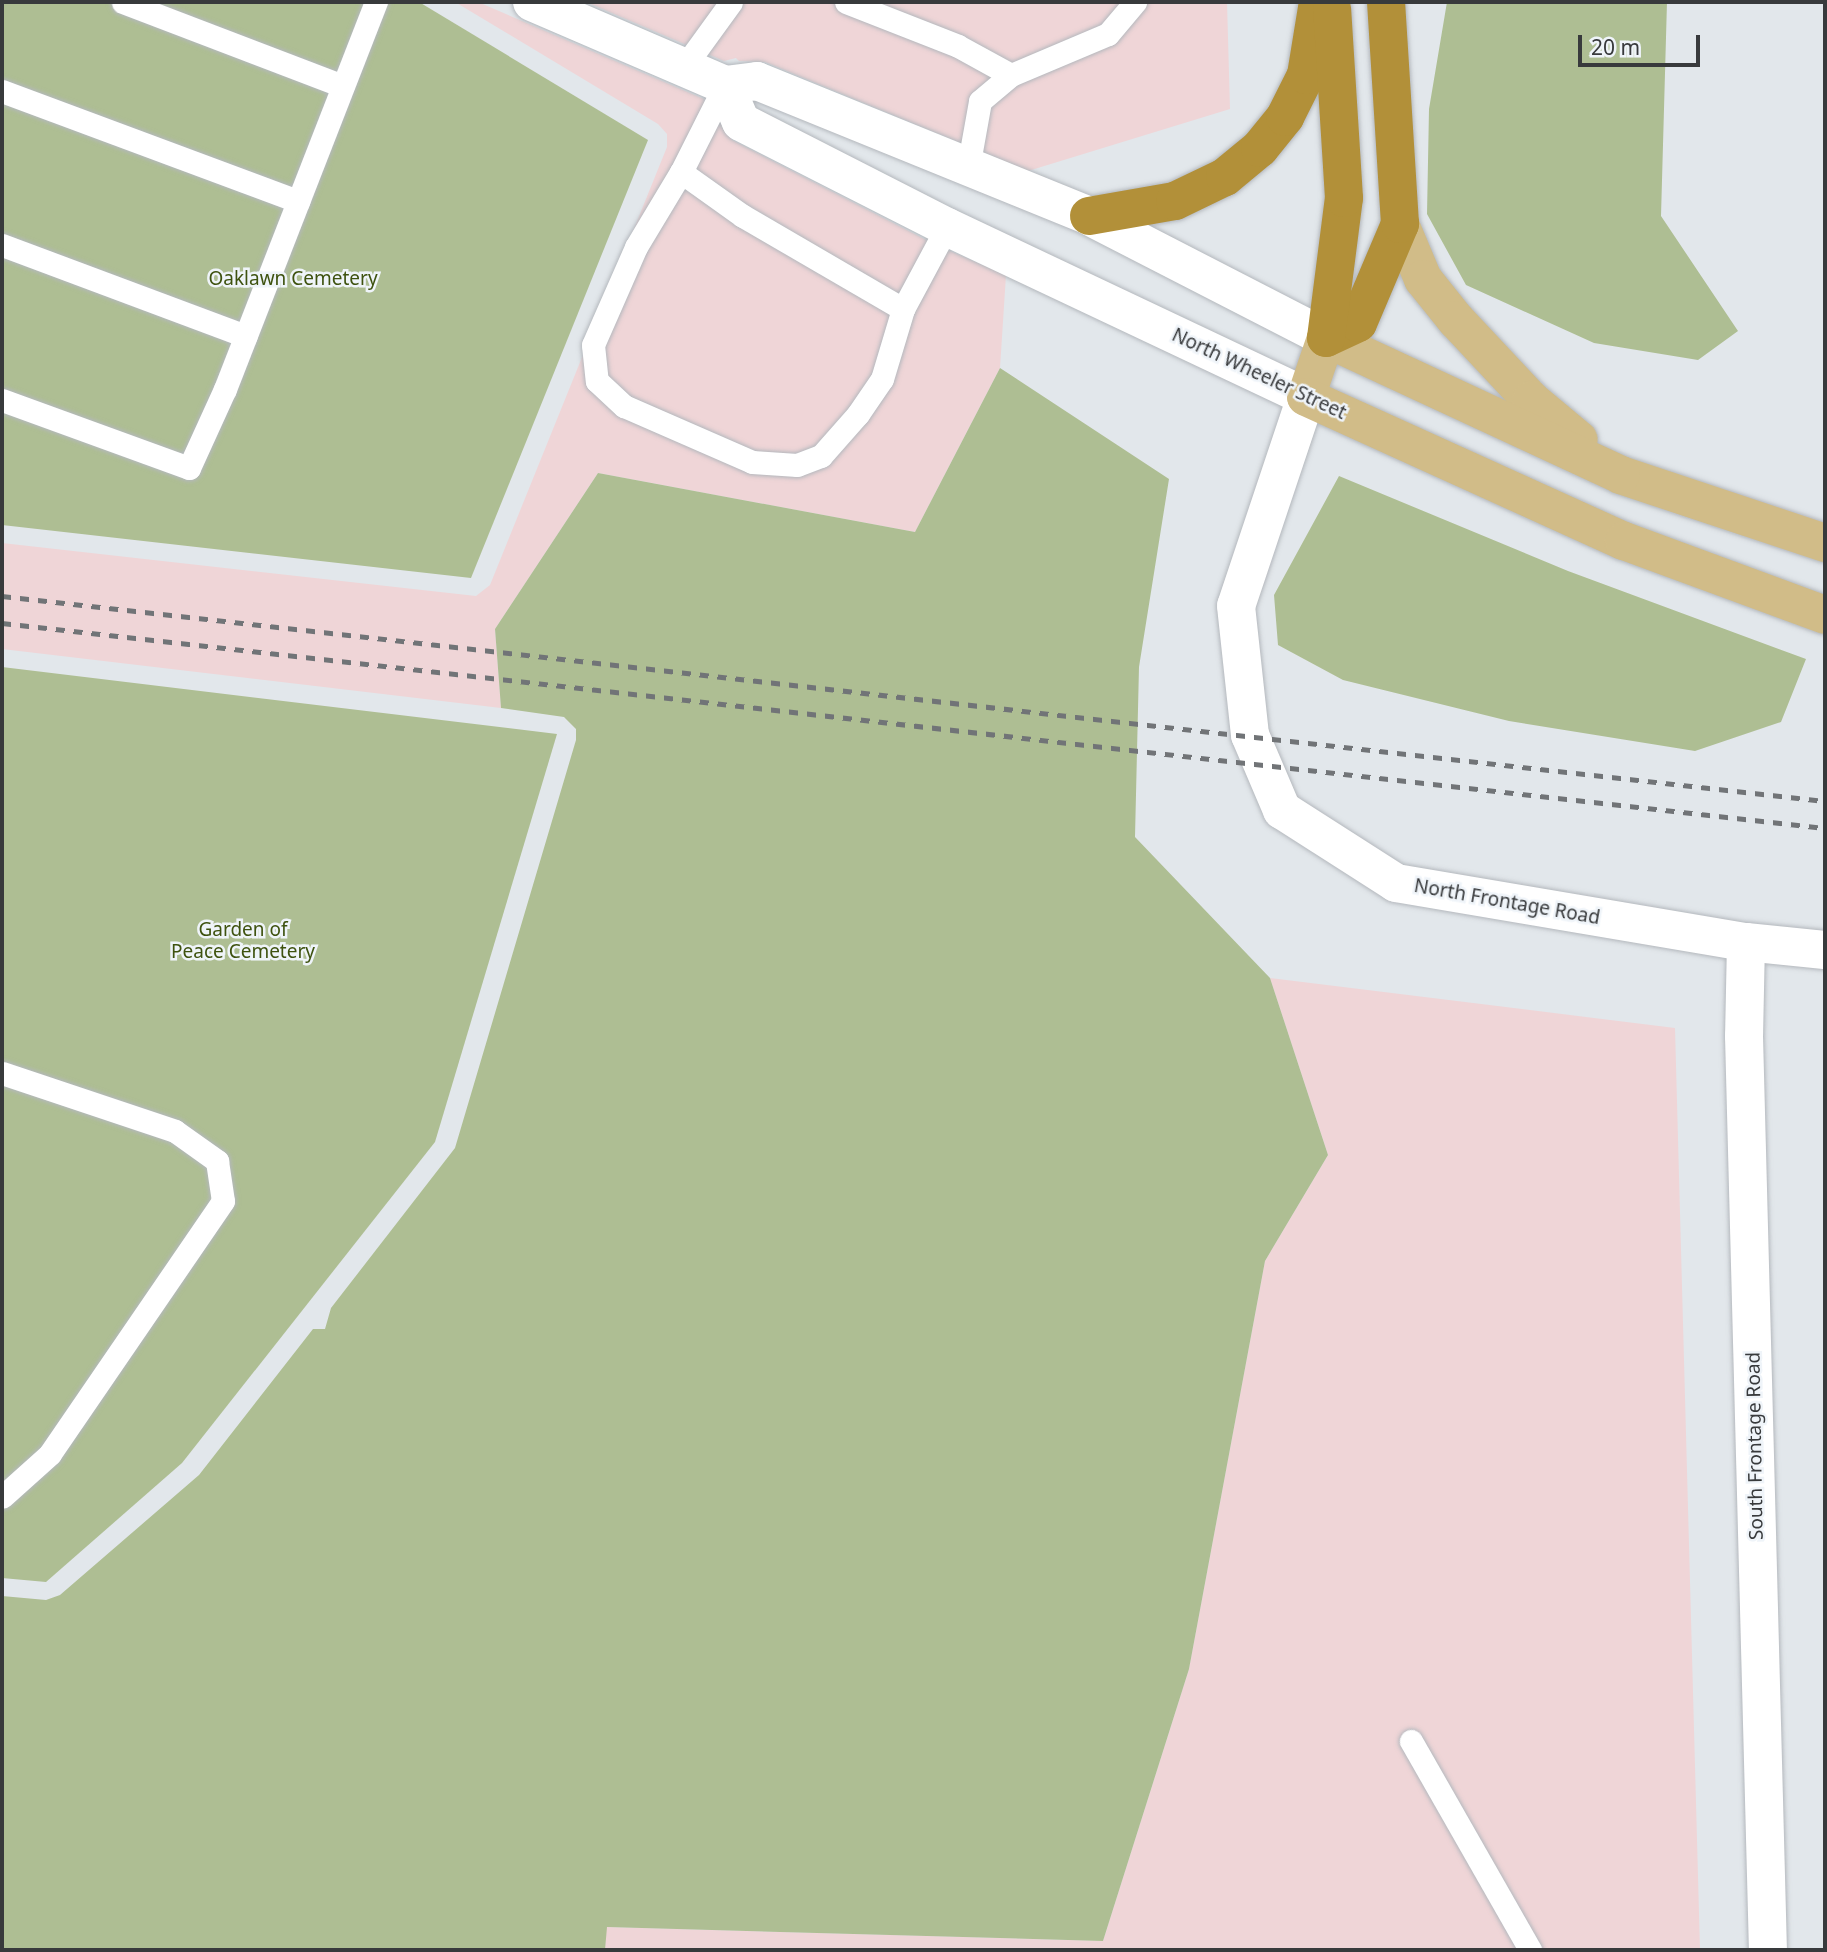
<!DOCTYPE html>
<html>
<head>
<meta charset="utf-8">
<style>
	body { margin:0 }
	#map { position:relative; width:1827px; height:1952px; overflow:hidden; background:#e2e7eb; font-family:"Noto Sans",sans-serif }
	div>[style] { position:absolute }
	.commercial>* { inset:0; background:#efd5d7 }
	.green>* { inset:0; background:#aebe93 }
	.roads { filter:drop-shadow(0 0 2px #b4b8bd) drop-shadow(0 0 2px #b4b8bd) }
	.service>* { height:23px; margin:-11.5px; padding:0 11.5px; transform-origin:11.5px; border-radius:11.5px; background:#fff }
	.tertiary>* { height:38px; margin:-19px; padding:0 19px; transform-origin:19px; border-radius:19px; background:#fff }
	.secondary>* { height:38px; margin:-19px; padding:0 19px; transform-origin:19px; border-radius:19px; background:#fff }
	.primary>* { height:38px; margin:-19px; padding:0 19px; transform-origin:19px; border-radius:19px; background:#d1bc88 }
	.motorway>* { height:38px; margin:-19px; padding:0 19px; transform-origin:19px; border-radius:19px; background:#b29039 }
	.rail>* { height:5px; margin-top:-2.5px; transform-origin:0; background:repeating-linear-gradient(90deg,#717477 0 9px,transparent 0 18px) }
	span { translate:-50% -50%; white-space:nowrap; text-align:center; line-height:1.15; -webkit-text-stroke:5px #eff4f9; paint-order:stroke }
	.park-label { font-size:19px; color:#3e520f }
	.street-label { font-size:19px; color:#383a3c }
	.frame { position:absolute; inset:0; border:4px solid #383a3c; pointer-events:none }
	.scale { position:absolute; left:1578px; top:35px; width:122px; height:32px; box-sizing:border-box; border:4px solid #383a3c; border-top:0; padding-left:9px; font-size:21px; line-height:24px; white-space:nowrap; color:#383a3c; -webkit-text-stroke:5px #eff4f9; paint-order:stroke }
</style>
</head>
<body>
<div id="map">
	<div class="commercial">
		<i style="clip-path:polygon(455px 2px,478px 2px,704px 99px,706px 108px,710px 108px,732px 140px,936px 245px,1006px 275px,1000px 368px,915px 532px,598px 473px,495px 629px,501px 708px,2px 649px,2px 543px,476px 596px,490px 585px,667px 147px,667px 134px,658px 124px)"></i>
		<i style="clip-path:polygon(586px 2px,1227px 2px,1230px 109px,1028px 171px,765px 62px,739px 61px,736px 58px,724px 61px)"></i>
		<i style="clip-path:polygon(1270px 978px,1675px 1028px,1700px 1950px,605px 1950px,606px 1927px,1103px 1941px,1189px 1669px,1265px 1261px,1328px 1155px)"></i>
	</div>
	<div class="green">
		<i style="clip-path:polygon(2px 2px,419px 2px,648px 140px,471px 578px,2px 525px)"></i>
		<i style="clip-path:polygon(1447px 2px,1667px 2px,1661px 216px,1738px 331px,1698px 360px,1594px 343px,1466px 285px,1427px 214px,1429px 109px)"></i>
		<i style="clip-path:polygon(1000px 368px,1169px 479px,1139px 667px,1135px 837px,1270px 978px,1328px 1155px,1265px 1261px,1189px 1669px,1103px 1941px,607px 1927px,605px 1950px,2px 1950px,2px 1596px,46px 1600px,60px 1595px,199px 1475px,313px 1329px,325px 1329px,331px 1308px,455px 1148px,576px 740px,576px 729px,564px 717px,501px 708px,495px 629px,598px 473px,915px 532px)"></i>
		<i style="clip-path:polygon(1339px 476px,1568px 571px,1806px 659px,1781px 722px,1695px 751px,1509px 721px,1343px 680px,1278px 645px,1274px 595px)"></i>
		<i style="clip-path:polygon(2px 667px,557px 734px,435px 1142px,182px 1463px,46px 1582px,2px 1578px)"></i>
	</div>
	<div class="roads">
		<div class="service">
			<i style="left:123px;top:2px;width:235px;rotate:20.9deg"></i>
			<i style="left:846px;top:2px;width:120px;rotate:21.4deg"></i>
			<i style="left:958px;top:46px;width:60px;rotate:28.7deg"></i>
			<i style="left:684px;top:67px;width:80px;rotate:-54.1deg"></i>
			<i style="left:725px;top:85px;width:97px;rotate:116.8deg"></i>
			<i style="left:681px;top:172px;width:76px;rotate:35.4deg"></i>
			<i style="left:743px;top:216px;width:185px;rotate:30.2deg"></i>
			<i style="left:2px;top:91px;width:316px;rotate:20.4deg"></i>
			<i style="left:968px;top:168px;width:68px;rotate:-79.8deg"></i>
			<i style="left:980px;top:101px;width:40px;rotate:-40deg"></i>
			<i style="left:1011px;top:75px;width:105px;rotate:-22.9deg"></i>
			<i style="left:1108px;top:34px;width:42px;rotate:-49.8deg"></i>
			<i style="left:681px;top:172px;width:87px;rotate:121deg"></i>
			<i style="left:636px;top:247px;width:107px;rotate:113.7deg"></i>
			<i style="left:593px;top:345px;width:36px;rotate:84deg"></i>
			<i style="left:597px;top:381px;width:37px;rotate:43deg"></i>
			<i style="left:624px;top:406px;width:140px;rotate:23.6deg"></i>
			<i style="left:752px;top:462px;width:45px;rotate:3.8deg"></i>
			<i style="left:797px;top:465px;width:26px;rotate:-21deg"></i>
			<i style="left:821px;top:456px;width:56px;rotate:-48.6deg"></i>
			<i style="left:858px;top:414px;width:42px;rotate:-55.6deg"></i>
			<i style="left:882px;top:379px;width:73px;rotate:-73.3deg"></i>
			<i style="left:903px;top:309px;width:93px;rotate:-61.8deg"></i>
			<i style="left:2px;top:245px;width:260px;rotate:20.5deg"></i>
			<i style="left:2px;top:400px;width:199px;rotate:20deg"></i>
			<i style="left:189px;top:468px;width:87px;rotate:-65.5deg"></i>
			<i style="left:225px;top:389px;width:415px;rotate:-68.7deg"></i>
			<i style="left:2px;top:1073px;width:182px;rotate:18.5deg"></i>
			<i style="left:175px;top:1131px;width:52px;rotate:35.5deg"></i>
			<i style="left:217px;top:1161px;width:40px;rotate:81.5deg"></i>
			<i style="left:223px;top:1201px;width:306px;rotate:124.4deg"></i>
			<i style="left:50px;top:1454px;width:64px;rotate:138.1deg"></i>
			<i style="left:1411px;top:1741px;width:241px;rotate:60.3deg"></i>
		</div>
		<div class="tertiary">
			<i style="left:1306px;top:397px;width:220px;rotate:108.5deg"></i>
			<i style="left:1236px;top:606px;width:130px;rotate:83.8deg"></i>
			<i style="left:1250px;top:735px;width:82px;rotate:66.9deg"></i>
			<i style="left:1282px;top:810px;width:135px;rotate:32.6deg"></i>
			<i style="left:1396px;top:883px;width:355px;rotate:9.6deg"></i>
			<i style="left:1746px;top:942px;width:79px;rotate:5.8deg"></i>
			<i style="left:1746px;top:942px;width:94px;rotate:91.2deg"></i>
			<i style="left:1744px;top:1036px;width:914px;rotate:88.5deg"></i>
		</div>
		<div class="secondary">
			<i style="left:532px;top:2px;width:210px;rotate:23.3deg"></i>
			<i style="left:725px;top:85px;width:32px;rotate:-7deg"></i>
			<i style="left:757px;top:81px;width:358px;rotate:22.1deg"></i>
			<i style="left:1089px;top:216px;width:267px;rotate:27.2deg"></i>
			<i style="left:725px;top:85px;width:40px;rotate:66.6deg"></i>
			<i style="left:741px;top:122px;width:231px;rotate:27deg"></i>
			<i style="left:947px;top:227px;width:397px;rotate:25.3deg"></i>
		</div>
		<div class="primary">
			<i style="left:1400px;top:224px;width:60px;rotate:67.3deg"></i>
			<i style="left:1423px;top:279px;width:53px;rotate:51.2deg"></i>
			<i style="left:1456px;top:320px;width:110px;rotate:46.8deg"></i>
			<i style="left:1531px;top:400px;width:62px;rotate:39.8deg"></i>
			<i style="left:1825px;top:543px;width:215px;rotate:-161.6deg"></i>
			<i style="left:1621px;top:475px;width:325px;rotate:-155.1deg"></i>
			<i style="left:1326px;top:338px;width:62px;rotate:108.7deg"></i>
			<i style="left:1306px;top:397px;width:349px;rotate:24.4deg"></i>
			<i style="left:1624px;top:541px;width:214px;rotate:20.2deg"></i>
		</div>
		<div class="motorway">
			<i style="left:1089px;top:216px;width:87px;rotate:-9.9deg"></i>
			<i style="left:1175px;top:201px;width:55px;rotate:-25.6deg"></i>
			<i style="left:1225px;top:177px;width:45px;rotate:-39.6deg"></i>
			<i style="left:1260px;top:148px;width:40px;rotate:-51deg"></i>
			<i style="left:1285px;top:117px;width:47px;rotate:-63.4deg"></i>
			<i style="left:1306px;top:75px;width:74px;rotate:-80.7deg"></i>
			<i style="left:1326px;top:338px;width:35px;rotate:-25deg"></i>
			<i style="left:1358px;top:323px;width:108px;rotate:-67deg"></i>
			<i style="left:1400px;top:224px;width:222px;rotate:-93.6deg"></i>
			<i style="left:1326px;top:338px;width:141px;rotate:-82.7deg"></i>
			<i style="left:1344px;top:198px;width:189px;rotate:-93.6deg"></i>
		</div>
	</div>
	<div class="rail">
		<i style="left:2px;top:596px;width:1834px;rotate:6.42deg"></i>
		<i style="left:2px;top:623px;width:1834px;rotate:6.42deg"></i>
	</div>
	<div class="park-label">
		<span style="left:293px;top:279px">Oaklawn Cemetery</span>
		<span style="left:243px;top:941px">Garden of<br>Peace Cemetery</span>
	</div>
	<div class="street-label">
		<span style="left:1259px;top:374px;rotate:25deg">North Wheeler Street</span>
		<span style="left:1507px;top:902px;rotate:10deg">North Frontage Road</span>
		<span style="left:1755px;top:1446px;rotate:-91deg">South Frontage Road</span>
	</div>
	<div class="frame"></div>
	<div class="scale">20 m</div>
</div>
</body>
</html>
